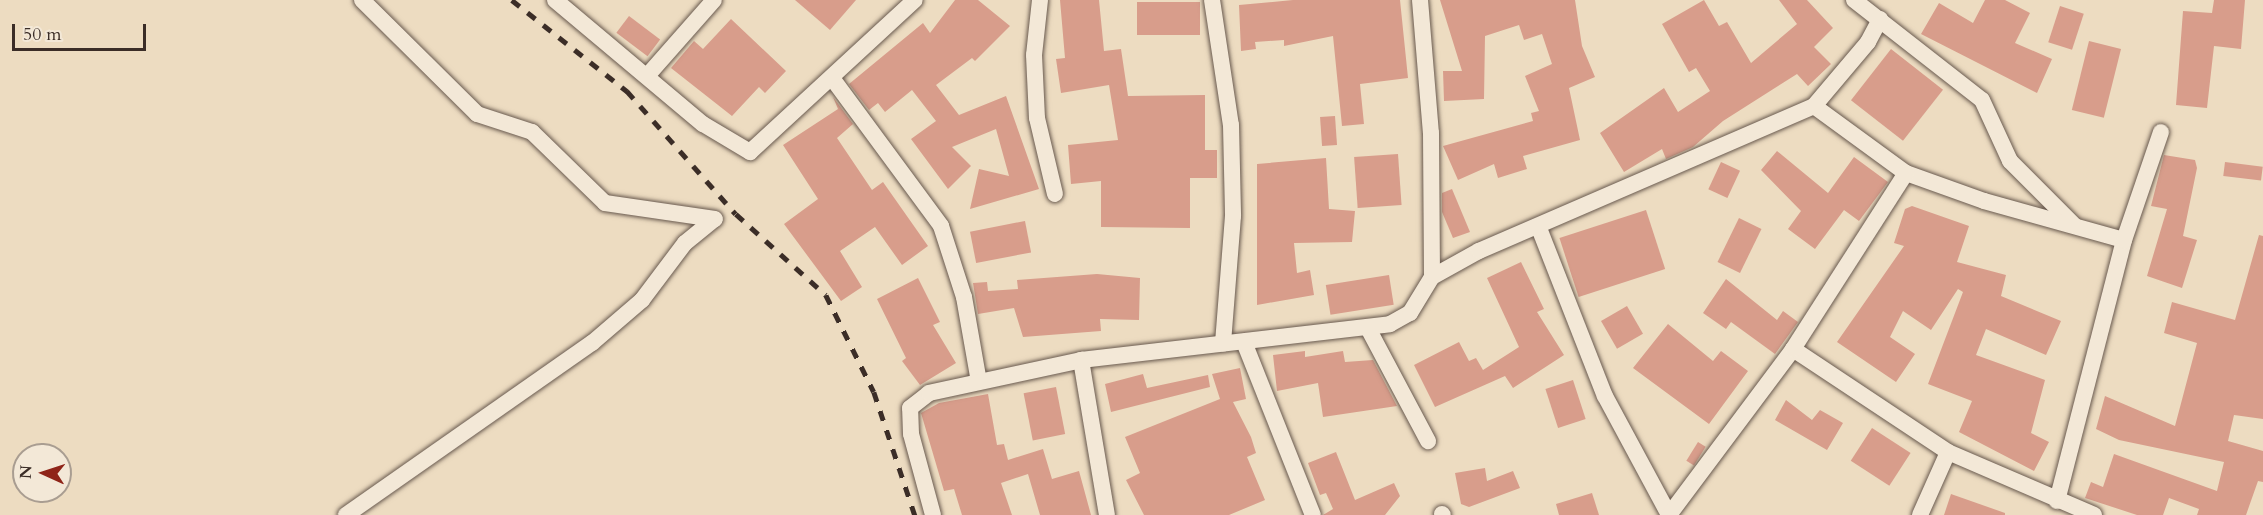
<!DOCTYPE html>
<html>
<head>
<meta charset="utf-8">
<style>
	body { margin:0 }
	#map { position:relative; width:2263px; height:515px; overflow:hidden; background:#eddcc1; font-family:Cardo,serif }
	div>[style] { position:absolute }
	.building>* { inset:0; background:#d89d8b; transform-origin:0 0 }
	.roads { filter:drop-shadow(0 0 2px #68594e) drop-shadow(0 0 2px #68594e) }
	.minor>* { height:16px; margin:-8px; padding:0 8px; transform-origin:8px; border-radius:8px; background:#f3e8d7 }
	.rail>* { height:4.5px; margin-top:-2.25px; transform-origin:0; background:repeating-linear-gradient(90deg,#3b2d27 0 10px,transparent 0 20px) }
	span { translate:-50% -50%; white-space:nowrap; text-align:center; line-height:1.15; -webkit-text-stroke:4.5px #f3e8d7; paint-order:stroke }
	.north { position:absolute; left:12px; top:443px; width:60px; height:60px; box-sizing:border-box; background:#f3e8d7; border:2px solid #a99d91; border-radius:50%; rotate:273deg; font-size:16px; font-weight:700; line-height:24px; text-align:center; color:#3b2d27 }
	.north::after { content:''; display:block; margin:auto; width:21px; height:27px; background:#8f2418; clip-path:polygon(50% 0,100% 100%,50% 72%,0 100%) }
	.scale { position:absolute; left:12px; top:24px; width:134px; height:27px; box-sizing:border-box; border:3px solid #3b2d27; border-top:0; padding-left:8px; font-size:18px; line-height:21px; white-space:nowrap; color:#3b2d27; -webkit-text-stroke:4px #f3e8d7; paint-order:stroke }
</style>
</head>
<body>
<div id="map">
	<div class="building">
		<i style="clip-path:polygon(795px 0,856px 0,830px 30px)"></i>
		<i style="clip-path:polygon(955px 0,978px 0,1010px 26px,975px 61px,972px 58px,936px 85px,959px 115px,1006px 96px,1039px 189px,970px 209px,979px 169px,1009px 176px,996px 129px,952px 147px,971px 166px,948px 189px,911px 139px,936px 121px,912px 90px,885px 112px,878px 103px,869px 110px,849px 84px,923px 23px,930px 33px)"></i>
		<i style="clip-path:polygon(1060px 0,1099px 0,1104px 51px,1121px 49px,1128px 96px,1205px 95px,1205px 150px,1217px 150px,1217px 178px,1190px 178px,1190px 228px,1101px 227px,1101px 181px,1071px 184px,1068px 145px,1118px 140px,1109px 85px,1061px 93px,1056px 59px,1065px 58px)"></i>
		<i style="clip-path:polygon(1293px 0,1400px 0,1408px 78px,1360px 84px,1364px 124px,1342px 126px,1333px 36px,1284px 46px,1284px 40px,1255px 42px,1256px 49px,1241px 51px,1239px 5px)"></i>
		<i style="clip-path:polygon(1440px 0,1575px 0,1582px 46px,1595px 77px,1569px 88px,1580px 140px,1523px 156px,1527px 169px,1498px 178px,1494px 164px,1458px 180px,1443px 146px,1533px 121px,1531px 113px,1539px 111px,1525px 76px,1552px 64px,1542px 34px,1524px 40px,1519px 25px,1485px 36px,1484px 99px,1444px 101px,1443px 71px,1462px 71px)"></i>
		<i style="clip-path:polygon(1704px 0,1719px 26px,1727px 22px,1751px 63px,1797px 24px,1779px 0,1807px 0,1833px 28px,1814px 47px,1831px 64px,1808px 86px,1797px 74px,1723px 121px,1693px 147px,1666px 159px,1662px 149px,1624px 172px,1600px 133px,1664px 88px,1678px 112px,1710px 91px,1696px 68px,1689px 72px,1662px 24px)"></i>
		<i style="clip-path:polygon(1985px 0,2005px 0,2030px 13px,2015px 43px,2052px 59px,2037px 93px,1921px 34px,1939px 3px,1973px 23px)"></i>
		<i style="clip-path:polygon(2214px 0,2245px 0,2241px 49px,2214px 46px,2207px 108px,2176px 105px,2183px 11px,2212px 13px)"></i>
		<i style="left:1137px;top:2px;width:63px;height:33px"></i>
		<i style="left:2060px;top:6px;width:25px;height:38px;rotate:18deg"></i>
		<i style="left:629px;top:16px;width:39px;height:21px;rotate:37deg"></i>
		<i style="clip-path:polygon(731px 19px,786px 71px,765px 93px,759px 87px,732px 116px,671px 68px,694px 41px,703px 49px)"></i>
		<i style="left:2089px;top:41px;width:33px;height:71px;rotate:14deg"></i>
		<i style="left:1891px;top:49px;width:66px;height:65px;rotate:38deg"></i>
		<i style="clip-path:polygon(833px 97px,853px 124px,837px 138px,872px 190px,883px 182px,928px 246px,902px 265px,875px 227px,840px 251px,862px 287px,841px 301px,784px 224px,818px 199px,783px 145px,838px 109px)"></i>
		<i style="left:1335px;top:116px;width:29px;height:15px;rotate:86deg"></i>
		<i style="clip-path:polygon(1777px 151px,1828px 193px,1854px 157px,1888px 182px,1859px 221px,1844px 210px,1815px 249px,1788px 229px,1801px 211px,1761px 170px)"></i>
		<i style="left:1398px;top:154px;width:51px;height:44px;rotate:86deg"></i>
		<i style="clip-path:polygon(2164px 155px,2195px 160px,2197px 168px,2183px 236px,2197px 240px,2182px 288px,2147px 276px,2167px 209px,2151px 206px)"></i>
		<i style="clip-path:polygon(1326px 158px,1329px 209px,1355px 211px,1352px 242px,1294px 243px,1297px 273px,1310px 270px,1314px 295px,1257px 305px,1257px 164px)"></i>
		<i style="left:1721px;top:162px;width:21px;height:30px;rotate:25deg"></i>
		<i style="left:2225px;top:162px;width:38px;height:14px;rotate:7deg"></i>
		<i style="clip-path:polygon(1452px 189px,1470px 232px,1453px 238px,1442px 212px,1442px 193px)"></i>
		<i style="clip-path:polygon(1912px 206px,1969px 226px,1957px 262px,2006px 275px,2001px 296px,2061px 321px,2046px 355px,1986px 329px,1976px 355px,2045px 380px,2031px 433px,2049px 442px,2034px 471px,1959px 432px,1972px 401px,1928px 384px,1963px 292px,1958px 289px,1931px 330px,1903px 311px,1890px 337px,1915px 354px,1896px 382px,1837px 342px,1904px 246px,1894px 243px,1905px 209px)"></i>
		<i style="left:1646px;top:210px;width:62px;height:91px;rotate:72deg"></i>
		<i style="left:1739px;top:218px;width:25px;height:49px;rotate:26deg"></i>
		<i style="left:1025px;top:221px;width:32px;height:56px;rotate:79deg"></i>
		<i style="clip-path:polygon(2259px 235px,2263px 236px,2263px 419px,2234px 415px,2228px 441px,2263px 451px,2263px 482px,2258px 481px,2246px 515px,2197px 515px,2199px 509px,2169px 498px,2163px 515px,2137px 515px,2085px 498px,2091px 482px,2103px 487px,2114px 454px,2217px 491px,2224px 462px,2119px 440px,2096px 429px,2105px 396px,2175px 426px,2197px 343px,2164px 333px,2172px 302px,2235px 320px)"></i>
		<i style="clip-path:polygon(1521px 262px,1544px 309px,1537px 312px,1564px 355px,1513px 388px,1505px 376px,1435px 407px,1414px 365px,1459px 342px,1469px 361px,1476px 358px,1483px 370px,1519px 347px,1487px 278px)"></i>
		<i style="clip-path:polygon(1097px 274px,1140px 278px,1139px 320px,1100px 319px,1101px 331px,1023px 337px,1014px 308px,978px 314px,973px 283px,987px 282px,988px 291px,1018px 289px,1017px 280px)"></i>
		<i style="left:1389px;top:275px;width:30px;height:64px;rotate:81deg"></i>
		<i style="clip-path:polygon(918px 278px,940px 322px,933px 325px,956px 363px,920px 385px,902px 361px,906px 358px,877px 299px)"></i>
		<i style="clip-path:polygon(1726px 279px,1777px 320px,1783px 311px,1798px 322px,1775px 354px,1731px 322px,1726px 329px,1703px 313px)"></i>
		<i style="left:1627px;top:306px;width:32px;height:30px;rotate:60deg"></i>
		<i style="clip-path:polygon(1668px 324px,1713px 361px,1721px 351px,1748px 371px,1709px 424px,1633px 368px)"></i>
		<i style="clip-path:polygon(1305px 351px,1305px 357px,1343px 351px,1345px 362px,1373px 360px,1397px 406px,1323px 417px,1318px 383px,1277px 391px,1273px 355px)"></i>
		<i style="clip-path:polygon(1240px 368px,1246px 399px,1233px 402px,1251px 437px,1256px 453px,1247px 457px,1265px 500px,1229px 515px,1144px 515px,1126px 480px,1140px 473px,1125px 437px,1220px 399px,1212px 374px)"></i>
		<i style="clip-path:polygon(1143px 374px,1147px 388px,1208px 375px,1210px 387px,1111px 412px,1105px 384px)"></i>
		<i style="left:1573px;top:380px;width:41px;height:29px;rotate:72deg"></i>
		<i style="left:1056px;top:387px;width:48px;height:33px;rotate:79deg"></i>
		<i style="clip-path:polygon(988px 394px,997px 445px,1004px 444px,1008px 460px,1043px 449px,1052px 479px,1079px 471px,1091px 515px,1040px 515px,1028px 474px,1001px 483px,1012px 515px,962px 515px,954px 489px,944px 491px,921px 413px,939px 403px)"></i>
		<i style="clip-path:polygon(1786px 400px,1812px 420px,1820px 410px,1843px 423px,1827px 450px,1775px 420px)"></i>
		<i style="left:1872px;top:428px;width:46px;height:39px;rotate:33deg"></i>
		<i style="left:1698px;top:442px;width:9px;height:22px;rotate:32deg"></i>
		<i style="clip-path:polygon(1336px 452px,1355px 500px,1394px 483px,1400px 496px,1385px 515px,1323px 515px,1333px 509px,1326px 493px,1320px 495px,1308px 463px)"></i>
		<i style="clip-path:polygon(1485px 468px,1487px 481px,1513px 471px,1520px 488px,1469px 507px,1461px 504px,1455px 473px)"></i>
		<i style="clip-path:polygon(1592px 493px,1599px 515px,1559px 515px,1556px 504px)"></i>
		<i style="clip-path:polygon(1951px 494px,2005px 513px,2005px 515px,1944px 515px)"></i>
	</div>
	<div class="roads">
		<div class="minor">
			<i style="left:362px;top:0;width:162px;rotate:44.7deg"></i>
			<i style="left:477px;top:114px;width:58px;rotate:18.1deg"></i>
			<i style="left:532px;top:132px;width:102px;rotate:44.2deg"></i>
			<i style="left:605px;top:203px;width:111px;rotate:8.3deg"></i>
			<i style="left:555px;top:0;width:193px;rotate:40deg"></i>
			<i style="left:703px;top:124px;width:55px;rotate:30.8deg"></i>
			<i style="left:750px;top:152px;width:224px;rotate:-42.7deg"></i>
			<i style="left:1040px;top:0;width:55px;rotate:96.2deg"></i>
			<i style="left:1034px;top:55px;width:63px;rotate:87.3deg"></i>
			<i style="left:1037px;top:118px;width:78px;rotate:76.7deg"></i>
			<i style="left:1212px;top:0;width:126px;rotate:81.4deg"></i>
			<i style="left:1231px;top:125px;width:91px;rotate:88.7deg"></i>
			<i style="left:1233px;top:216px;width:128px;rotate:94.5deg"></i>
			<i style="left:1420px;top:0;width:133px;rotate:85.3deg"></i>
			<i style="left:1431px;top:133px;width:144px;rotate:89.6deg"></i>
			<i style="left:1854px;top:0;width:162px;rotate:38deg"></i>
			<i style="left:1982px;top:100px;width:67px;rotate:65.3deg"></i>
			<i style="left:2010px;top:161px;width:91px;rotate:45deg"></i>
			<i style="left:647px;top:76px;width:101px;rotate:-48.6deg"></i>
			<i style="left:832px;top:78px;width:184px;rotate:53.6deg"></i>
			<i style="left:941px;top:226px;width:75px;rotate:72.1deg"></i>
			<i style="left:964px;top:297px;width:86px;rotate:80deg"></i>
			<i style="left:1814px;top:106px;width:114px;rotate:36.1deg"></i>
			<i style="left:1906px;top:173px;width:83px;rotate:19.7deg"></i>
			<i style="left:1984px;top:201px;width:145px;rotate:15.6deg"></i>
			<i style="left:1539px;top:228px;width:180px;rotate:68.6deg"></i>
			<i style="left:1605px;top:396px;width:135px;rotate:61.7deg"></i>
			<i style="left:1369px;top:330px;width:126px;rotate:62deg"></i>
			<i style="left:1244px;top:342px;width:186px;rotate:68.3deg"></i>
			<i style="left:1793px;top:349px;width:186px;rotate:33.6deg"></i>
			<i style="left:1948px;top:452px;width:159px;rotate:23.3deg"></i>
			<i style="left:1081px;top:360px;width:157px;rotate:80.5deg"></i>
			<i style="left:2057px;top:501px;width:269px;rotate:-75.6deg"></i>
			<i style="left:2124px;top:240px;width:114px;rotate:-71.1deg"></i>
			<i style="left:1442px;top:514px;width:1px;rotate:45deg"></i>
			<i style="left:346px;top:515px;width:300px;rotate:-35deg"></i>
			<i style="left:592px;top:343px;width:66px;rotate:-40.7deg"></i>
			<i style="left:642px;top:300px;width:71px;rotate:-53deg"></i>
			<i style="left:685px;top:243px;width:38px;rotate:-39deg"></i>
			<i style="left:933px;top:515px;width:84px;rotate:-105.2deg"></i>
			<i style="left:911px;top:434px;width:26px;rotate:-92deg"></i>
			<i style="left:910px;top:408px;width:24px;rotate:-38deg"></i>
			<i style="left:929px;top:393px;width:156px;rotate:-12.2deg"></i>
			<i style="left:1081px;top:360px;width:311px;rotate:-6.6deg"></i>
			<i style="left:1390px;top:324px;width:23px;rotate:-29deg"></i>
			<i style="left:1410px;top:313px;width:42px;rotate:-58.6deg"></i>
			<i style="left:1432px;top:277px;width:54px;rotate:-29deg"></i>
			<i style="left:1479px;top:251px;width:365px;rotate:-23.4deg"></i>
			<i style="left:1814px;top:106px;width:84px;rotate:-49.8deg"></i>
			<i style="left:1868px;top:42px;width:26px;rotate:-62deg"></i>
			<i style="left:1669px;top:515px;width:207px;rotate:-53.2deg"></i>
			<i style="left:1793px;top:349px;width:209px;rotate:-57.3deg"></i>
			<i style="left:1920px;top:515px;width:69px;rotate:-66deg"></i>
		</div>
	</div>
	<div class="rail">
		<i style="left:512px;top:0;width:147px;rotate:38.4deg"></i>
		<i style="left:627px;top:91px;width:164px;rotate:48.5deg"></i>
		<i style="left:736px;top:214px;width:121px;rotate:42deg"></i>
		<i style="left:826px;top:295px;width:108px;rotate:63.7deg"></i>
		<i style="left:874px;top:392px;width:130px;rotate:71.6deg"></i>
	</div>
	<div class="north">N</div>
	<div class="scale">50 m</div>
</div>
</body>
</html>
